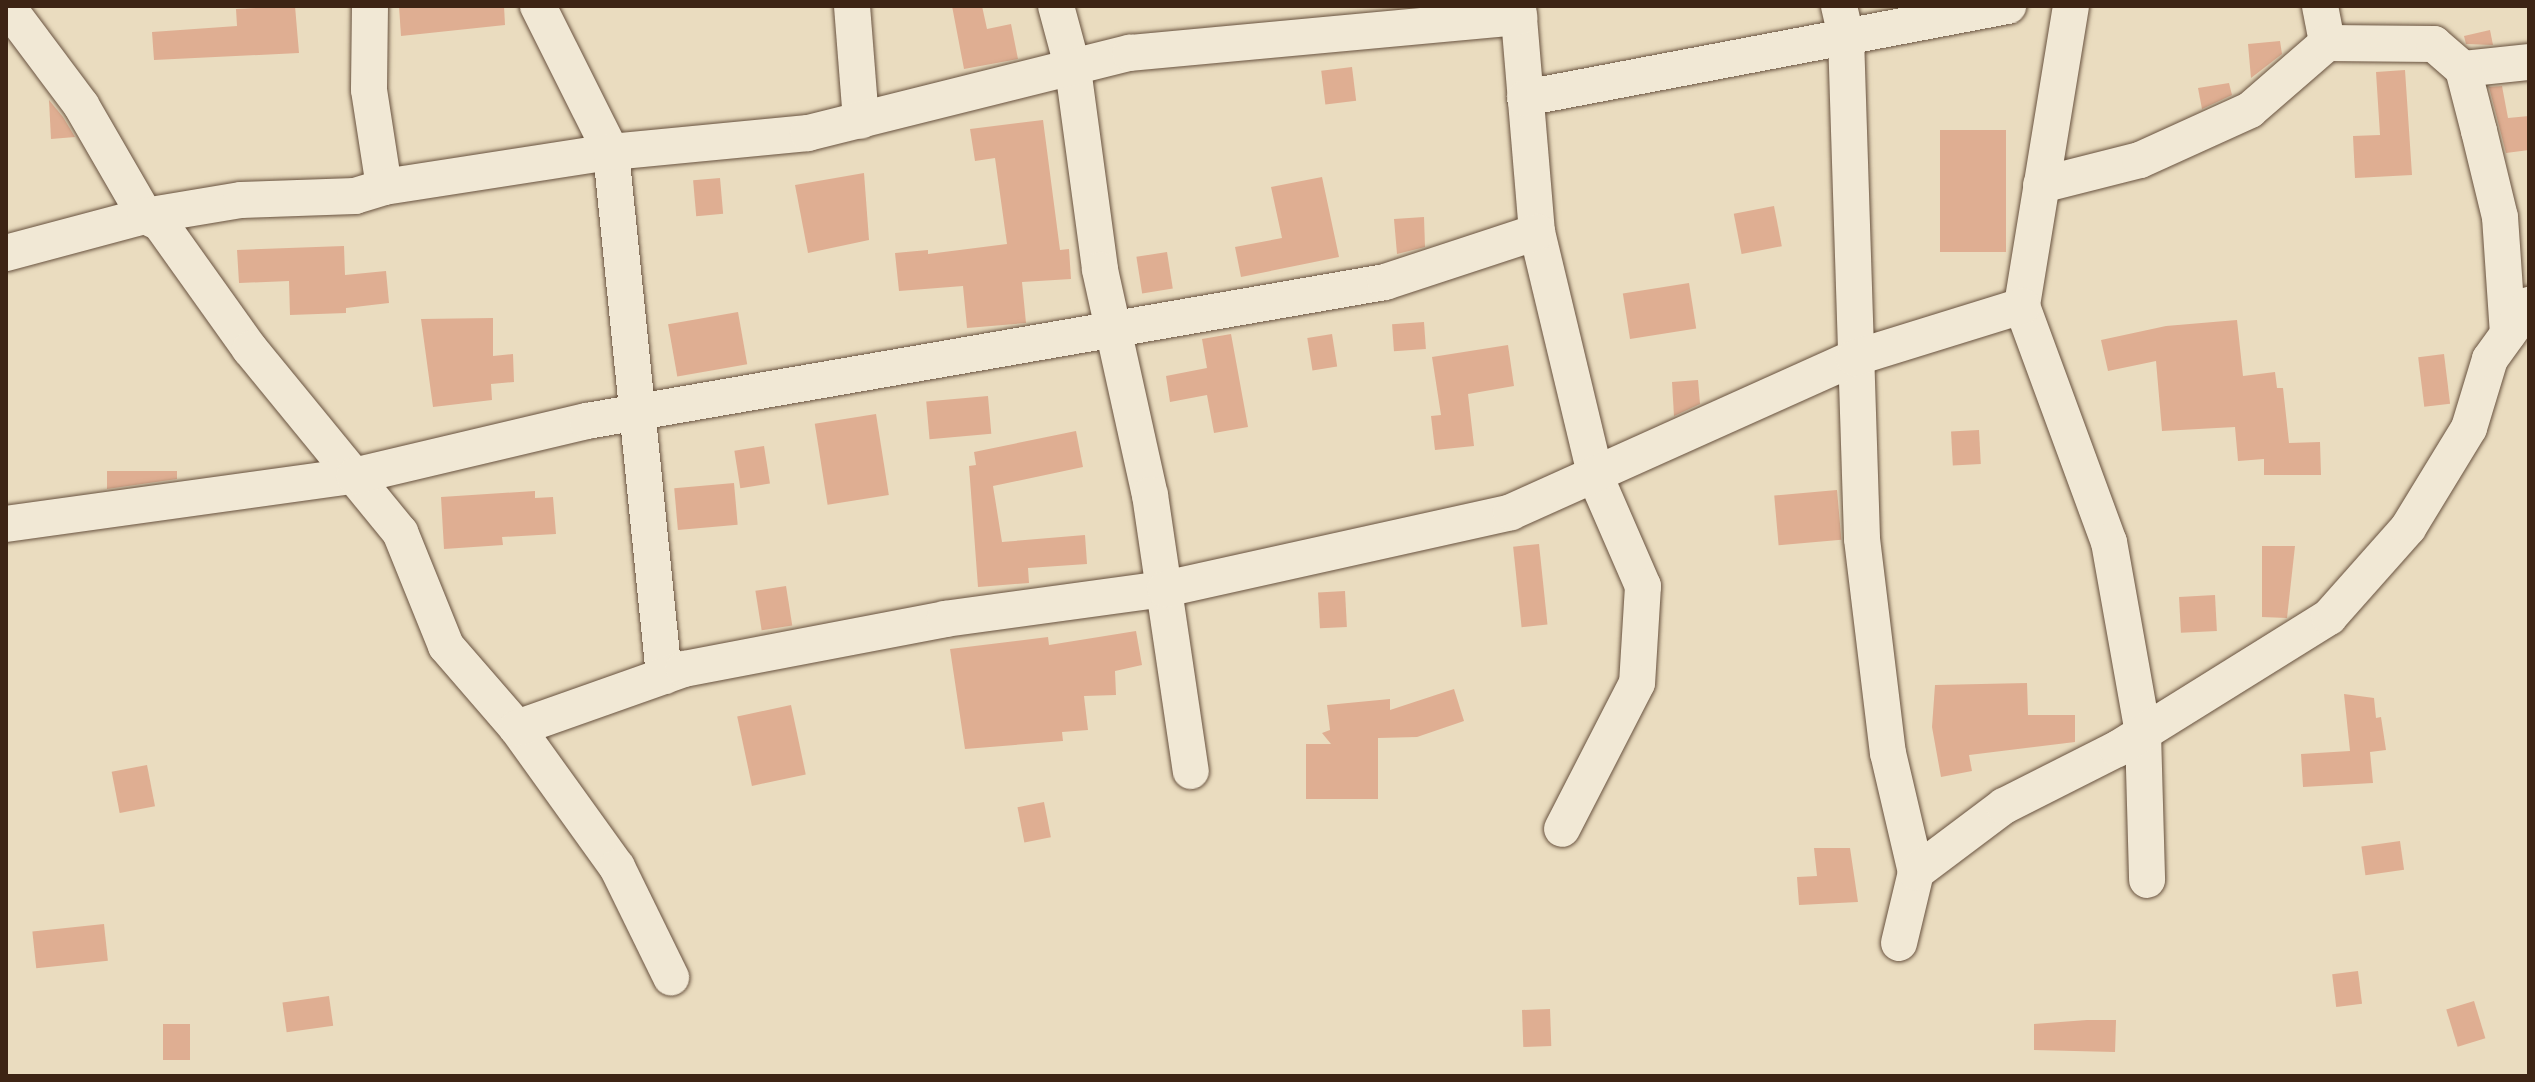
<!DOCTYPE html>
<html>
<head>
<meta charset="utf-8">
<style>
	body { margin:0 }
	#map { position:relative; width:2535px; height:1082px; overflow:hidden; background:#eadcbf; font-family:"IM FELL French Canon",serif }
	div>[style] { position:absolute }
	.building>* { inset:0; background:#dfae92; transform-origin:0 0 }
	.roads { filter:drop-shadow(0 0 2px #68523f) drop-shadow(0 0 2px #68523f) }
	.minor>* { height:36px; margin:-18px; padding:0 18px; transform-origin:18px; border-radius:18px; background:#f1e8d5 }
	span { translate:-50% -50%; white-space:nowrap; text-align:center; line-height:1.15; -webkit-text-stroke:6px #f1e8d5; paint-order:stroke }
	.frame { position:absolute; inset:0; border:8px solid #3d2414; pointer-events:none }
</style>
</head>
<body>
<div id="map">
	<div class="building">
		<i style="clip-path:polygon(295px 6px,299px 53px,154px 60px,152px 32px,237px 26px,236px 9px)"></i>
		<i style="clip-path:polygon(399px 6px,504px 6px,505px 25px,401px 36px)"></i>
		<i style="clip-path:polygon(952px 6px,982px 6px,987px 29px,1011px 24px,1018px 59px,964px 69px)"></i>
		<i style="clip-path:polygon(2490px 30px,2493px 45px,2466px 44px,2464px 36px)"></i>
		<i style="clip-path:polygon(2280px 41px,2282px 54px,2251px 78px,2248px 44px)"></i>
		<i style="left:1352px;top:67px;width:34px;height:31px;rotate:83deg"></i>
		<i style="clip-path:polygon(2405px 70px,2412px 175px,2355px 178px,2353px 136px,2380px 135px,2376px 72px)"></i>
		<i style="clip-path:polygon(2229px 83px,2232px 95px,2202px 109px,2198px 88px)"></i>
		<i style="clip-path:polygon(2502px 86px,2508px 118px,2529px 116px,2529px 150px,2506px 153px,2489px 87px)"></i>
		<i style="clip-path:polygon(49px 100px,63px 117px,75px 137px,51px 139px)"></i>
		<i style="clip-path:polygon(1043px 120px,1060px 250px,1069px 249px,1071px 279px,1022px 282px,1026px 323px,967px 328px,963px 286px,899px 291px,895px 253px,928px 250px,928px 254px,1007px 244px,995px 158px,975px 161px,970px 129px)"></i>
		<i style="left:2006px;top:130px;width:122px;height:66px;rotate:90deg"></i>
		<i style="clip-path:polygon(864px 173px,869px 240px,808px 253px,795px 185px)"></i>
		<i style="clip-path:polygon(1322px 177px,1339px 257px,1241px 277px,1235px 247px,1282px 238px,1271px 187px)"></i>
		<i style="left:720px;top:178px;width:36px;height:27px;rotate:85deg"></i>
		<i style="left:1774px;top:206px;width:41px;height:41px;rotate:79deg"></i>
		<i style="clip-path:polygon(1424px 217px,1425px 247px,1397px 254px,1394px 219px)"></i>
		<i style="clip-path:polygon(344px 246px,345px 275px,386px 271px,389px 303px,346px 308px,346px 313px,290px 315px,289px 281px,239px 283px,237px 250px)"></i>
		<i style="left:1167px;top:252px;width:37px;height:31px;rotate:81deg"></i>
		<i style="left:1689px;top:283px;width:46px;height:67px;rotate:81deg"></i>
		<i style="left:738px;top:312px;width:53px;height:71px;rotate:80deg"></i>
		<i style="clip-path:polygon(493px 318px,493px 356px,513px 354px,514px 382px,491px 384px,492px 400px,433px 407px,421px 319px)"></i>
		<i style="clip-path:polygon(2237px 320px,2243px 376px,2275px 372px,2277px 388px,2283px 388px,2289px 443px,2320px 442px,2321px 475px,2264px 475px,2264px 459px,2238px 461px,2235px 427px,2162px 431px,2156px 361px,2108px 371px,2101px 340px,2166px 326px)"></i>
		<i style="left:1424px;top:322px;width:27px;height:32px;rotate:86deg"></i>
		<i style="clip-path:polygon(1231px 334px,1248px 427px,1214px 433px,1207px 395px,1170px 402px,1166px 376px,1207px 368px,1202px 339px)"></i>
		<i style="left:1332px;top:334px;width:33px;height:25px;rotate:81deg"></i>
		<i style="clip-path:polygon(1508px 345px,1514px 386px,1468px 394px,1474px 446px,1435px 450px,1431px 416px,1441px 415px,1432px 357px)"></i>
		<i style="left:2444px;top:354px;width:50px;height:26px;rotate:83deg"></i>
		<i style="clip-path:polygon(1698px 380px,1700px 404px,1674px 416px,1672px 382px)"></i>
		<i style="left:988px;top:396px;width:38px;height:62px;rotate:85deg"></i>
		<i style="left:876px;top:414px;width:82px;height:62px;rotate:81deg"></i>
		<i style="left:1979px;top:430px;width:34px;height:28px;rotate:87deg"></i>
		<i style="clip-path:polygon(1076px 431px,1083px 467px,993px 486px,1002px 542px,1085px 535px,1087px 564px,1028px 568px,1029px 583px,978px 587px,969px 466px,976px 465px,974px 452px)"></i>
		<i style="left:764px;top:446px;width:38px;height:30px;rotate:81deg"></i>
		<i style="clip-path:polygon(107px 471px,177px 471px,177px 479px,107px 489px)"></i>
		<i style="left:734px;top:483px;width:42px;height:60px;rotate:85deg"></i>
		<i style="left:1837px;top:490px;width:50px;height:63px;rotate:85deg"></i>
		<i style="clip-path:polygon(535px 491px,535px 498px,553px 497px,556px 534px,502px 537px,503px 545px,444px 549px,441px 497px)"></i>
		<i style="left:1539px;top:544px;width:81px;height:26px;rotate:84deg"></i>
		<i style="clip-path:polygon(2262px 546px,2295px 546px,2287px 618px,2262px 617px)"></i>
		<i style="left:786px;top:586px;width:40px;height:31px;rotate:81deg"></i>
		<i style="left:1345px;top:591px;width:36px;height:27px;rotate:87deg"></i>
		<i style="left:2215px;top:595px;width:36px;height:36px;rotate:87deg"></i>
		<i style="clip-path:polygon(1136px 631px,1142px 665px,1115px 671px,1116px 695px,1084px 696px,1088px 730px,1062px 732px,1063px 741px,965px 749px,950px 649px,1048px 637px,1049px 645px)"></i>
		<i style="clip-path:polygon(2027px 683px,2028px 715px,2075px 715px,2075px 742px,1969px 755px,1972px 771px,1941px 777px,1932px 727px,1935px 685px)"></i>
		<i style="clip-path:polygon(1454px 689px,1464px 721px,1417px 737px,1378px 738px,1378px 799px,1306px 799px,1306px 744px,1331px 744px,1322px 733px,1330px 730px,1327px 705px,1390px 699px,1390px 710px)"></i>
		<i style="clip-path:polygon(2344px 694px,2374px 698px,2376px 718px,2381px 717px,2386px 750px,2370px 752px,2373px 783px,2303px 787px,2301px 754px,2350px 751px)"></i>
		<i style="left:791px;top:705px;width:71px;height:55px;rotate:78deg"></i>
		<i style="left:147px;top:765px;width:42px;height:36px;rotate:79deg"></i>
		<i style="left:1044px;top:802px;width:36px;height:27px;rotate:79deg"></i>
		<i style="left:2400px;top:841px;width:29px;height:39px;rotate:82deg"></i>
		<i style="clip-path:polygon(1814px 848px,1850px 848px,1858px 902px,1799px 905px,1797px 877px,1817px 876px)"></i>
		<i style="left:104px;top:924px;width:37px;height:72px;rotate:84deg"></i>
		<i style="left:2358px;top:971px;width:33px;height:26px;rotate:83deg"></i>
		<i style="left:329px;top:996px;width:30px;height:47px;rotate:82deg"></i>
		<i style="left:2474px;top:1001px;width:39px;height:29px;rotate:73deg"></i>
		<i style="left:1550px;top:1009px;width:37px;height:28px;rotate:88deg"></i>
		<i style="clip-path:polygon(2087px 1020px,2116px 1020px,2115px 1052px,2034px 1050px,2034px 1024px)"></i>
		<i style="left:163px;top:1024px;width:27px;height:36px"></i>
	</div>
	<div class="roads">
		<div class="minor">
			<i style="left:7px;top:6px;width:124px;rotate:53.2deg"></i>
			<i style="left:81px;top:105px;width:128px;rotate:60deg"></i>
			<i style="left:145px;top:216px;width:17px;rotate:25deg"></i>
			<i style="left:160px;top:223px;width:155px;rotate:54.5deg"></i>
			<i style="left:250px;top:349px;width:237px;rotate:50.7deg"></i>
			<i style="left:400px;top:532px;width:123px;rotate:68deg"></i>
			<i style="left:446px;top:646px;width:108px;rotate:49.1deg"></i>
			<i style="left:517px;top:728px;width:171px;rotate:54.3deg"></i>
			<i style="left:617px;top:867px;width:123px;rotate:63.9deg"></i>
			<i style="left:370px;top:6px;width:84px;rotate:90.7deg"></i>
			<i style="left:369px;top:90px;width:98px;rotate:81.2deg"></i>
			<i style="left:538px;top:6px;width:163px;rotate:63.4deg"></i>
			<i style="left:611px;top:152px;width:527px;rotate:84.22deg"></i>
			<i style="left:852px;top:6px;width:115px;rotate:85.5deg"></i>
			<i style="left:1056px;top:6px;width:65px;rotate:74.9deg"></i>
			<i style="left:1073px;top:69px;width:203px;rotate:82.3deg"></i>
			<i style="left:1100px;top:270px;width:230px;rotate:77.5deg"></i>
			<i style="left:1150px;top:495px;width:279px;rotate:81.6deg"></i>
			<i style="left:1518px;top:6px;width:227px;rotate:85.2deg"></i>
			<i style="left:1537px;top:232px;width:253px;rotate:76.5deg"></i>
			<i style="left:1596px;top:478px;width:118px;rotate:66.5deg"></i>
			<i style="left:1643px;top:586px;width:97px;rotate:93.5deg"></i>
			<i style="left:1637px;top:683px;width:164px;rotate:117.2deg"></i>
			<i style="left:1839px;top:6px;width:32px;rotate:77deg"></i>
			<i style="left:1846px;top:37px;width:502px;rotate:88.17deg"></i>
			<i style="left:1862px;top:539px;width:216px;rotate:83.1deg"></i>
			<i style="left:1888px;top:753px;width:122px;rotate:76.8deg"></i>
			<i style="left:2071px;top:6px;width:304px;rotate:99.3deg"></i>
			<i style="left:2022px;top:306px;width:252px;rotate:69.8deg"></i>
			<i style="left:2109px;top:542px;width:194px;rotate:79.9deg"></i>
			<i style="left:2143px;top:733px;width:147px;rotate:88.4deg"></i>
			<i style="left:2320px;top:6px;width:38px;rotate:79deg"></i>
			<i style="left:2463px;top:69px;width:66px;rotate:-6.1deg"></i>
			<i style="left:1525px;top:98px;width:492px;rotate:-10.8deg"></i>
			<i style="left:2041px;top:185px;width:102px;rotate:-14.2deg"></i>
			<i style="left:2140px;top:160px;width:121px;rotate:-24.4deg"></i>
			<i style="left:2250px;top:110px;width:102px;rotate:-41deg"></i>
			<i style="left:2327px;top:43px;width:107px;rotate:0.5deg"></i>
			<i style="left:2434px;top:44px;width:38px;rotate:41deg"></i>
			<i style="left:2463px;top:69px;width:64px;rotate:75.5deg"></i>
			<i style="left:2479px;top:131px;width:89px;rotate:76.3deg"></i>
			<i style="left:2500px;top:217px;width:117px;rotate:86.1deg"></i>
			<i style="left:6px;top:253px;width:144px;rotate:-14.9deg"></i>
			<i style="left:145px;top:216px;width:97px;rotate:-9.5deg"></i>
			<i style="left:241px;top:200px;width:114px;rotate:-2deg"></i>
			<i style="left:355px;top:196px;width:30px;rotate:-17deg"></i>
			<i style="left:384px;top:187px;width:230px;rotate:-8.8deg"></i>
			<i style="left:611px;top:152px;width:198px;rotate:-5.5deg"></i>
			<i style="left:808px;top:133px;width:332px;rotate:-14deg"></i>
			<i style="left:1130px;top:53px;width:391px;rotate:-5.3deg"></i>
			<i style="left:6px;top:524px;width:351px;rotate:-7.9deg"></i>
			<i style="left:354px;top:476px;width:239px;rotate:-13.3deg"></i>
			<i style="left:587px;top:421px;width:810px;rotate:-9.88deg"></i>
			<i style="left:1385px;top:282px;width:160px;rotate:-18.2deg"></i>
			<i style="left:517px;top:728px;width:177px;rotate:-19.5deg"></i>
			<i style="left:684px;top:669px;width:266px;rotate:-10.8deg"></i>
			<i style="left:945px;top:619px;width:222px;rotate:-7.8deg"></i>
			<i style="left:1165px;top:589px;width:354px;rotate:-12.5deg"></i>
			<i style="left:1511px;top:512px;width:376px;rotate:-24.2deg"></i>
			<i style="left:1854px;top:358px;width:176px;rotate:-17.2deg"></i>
			<i style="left:1899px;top:943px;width:73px;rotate:-76.5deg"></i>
			<i style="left:1916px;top:872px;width:110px;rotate:-36.9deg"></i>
			<i style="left:2004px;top:806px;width:127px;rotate:-26.8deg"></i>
			<i style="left:2117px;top:749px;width:250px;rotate:-31.9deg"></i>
			<i style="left:2329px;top:617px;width:119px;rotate:-48.4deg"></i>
			<i style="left:2408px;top:528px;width:117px;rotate:-58.6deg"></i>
			<i style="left:2469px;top:428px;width:72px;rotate:-73.1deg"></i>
			<i style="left:2490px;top:359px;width:67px;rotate:-54.2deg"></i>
		</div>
	</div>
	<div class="frame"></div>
</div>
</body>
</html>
